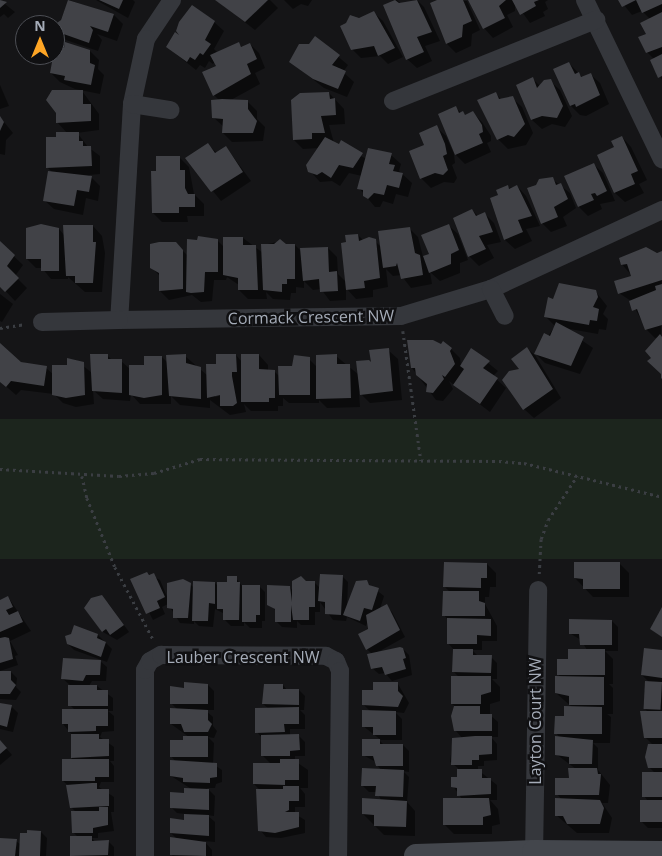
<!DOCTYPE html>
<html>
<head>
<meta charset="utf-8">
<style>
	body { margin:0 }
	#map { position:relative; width:662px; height:856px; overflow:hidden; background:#151517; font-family:"Open Sans",sans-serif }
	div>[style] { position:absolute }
	.green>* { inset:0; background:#1c251d; transform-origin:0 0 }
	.shadow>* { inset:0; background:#0007 }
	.building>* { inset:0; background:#414247; transform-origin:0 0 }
	.path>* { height:2.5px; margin-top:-1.25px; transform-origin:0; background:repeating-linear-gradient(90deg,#3b3e43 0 2.5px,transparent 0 6.5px) }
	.street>* { height:18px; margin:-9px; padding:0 9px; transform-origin:9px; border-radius:9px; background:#35373c }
	.secondary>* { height:24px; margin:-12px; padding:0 12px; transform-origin:12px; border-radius:12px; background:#43464c }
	span { translate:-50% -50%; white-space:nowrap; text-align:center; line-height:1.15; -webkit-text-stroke:5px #101012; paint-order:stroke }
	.street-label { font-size:16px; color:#a5acb8 }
	.north { position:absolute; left:15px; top:15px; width:50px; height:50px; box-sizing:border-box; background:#101012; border:1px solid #4c4e54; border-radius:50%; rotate:0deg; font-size:14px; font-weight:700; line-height:20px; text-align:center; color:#a5acb8 }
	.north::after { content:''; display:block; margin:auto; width:18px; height:22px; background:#ffa625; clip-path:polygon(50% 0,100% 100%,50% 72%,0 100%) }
</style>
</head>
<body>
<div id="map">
	<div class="green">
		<i style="left:0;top:419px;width:662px;height:140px"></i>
	</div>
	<div class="shadow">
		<i style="clip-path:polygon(0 0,15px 12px,8px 18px,4px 14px,0 17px)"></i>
		<i style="clip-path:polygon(69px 0,114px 15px,123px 24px,117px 41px,97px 34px,102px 40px,98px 51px,66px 40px,56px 31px)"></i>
		<i style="clip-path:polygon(96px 0,133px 0,135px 2px,128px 18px)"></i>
		<i style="clip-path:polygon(216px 0,270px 0,278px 8px,255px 30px)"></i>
		<i style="clip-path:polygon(284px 0,312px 0,308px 6px,301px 4px,293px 9px)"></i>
		<i style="clip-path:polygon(397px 0,401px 4px,417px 0,424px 7px,440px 41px,425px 46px,432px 61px,417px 68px,407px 59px,385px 6px)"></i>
		<i style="clip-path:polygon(440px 0,467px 1px,480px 30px,472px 34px,471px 46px,456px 53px,447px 44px,432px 4px)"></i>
		<i style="clip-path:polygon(470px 0,548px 0,545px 2px,548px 9px,543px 12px,545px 16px,530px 23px,515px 2px,515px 11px,507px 15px,513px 27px,493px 38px,484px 28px)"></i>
		<i style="clip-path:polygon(620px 0,662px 0,662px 80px,651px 60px,654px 59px,647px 52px,650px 19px,642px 11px,632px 15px)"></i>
		<i style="clip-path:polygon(373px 12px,383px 21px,403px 57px,388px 64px,380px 56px,361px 58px,352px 49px,349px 18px,358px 19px)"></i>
		<i style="clip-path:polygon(214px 22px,224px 31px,214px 49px,218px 53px,238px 43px,243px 48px,250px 44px,259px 53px,265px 68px,255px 73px,260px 84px,229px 101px,247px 101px,257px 111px,257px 119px,265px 127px,263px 141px,232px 142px,223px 133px,224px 127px,213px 117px,220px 101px,214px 95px,217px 67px,215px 61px,213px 64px,209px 61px,205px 68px,200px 65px,196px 70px,167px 47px)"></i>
		<i style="clip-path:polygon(316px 38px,348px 65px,343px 72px,354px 82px,347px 97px,324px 88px,291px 62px)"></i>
		<i style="clip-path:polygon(55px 49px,90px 51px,99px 60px,98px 69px,104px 75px,100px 94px,75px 89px,60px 82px,51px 73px,53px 62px,50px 55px,55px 55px)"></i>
		<i style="clip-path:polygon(569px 63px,583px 78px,590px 74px,600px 83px,609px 104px,586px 116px,580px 115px,571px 106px,555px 70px)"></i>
		<i style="clip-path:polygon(533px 79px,540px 86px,550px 81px,560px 90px,572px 116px,565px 127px,552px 124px,542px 129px,532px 120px,517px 86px)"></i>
		<i style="clip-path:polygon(0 85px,9px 106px,0 109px)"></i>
		<i style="clip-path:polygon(82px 91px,99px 114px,99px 130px,69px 134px,78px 134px,88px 147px,100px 156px,100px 174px,89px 175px,100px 186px,98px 201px,86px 198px,83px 215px,54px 209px,44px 200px,53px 173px,47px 167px,57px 138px,68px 134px,57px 122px,57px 112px,48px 101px,50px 93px)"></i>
		<i style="clip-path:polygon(329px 93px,344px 109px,345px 124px,329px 125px,334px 143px,367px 159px,391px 155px,401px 164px,399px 171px,412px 183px,408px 197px,396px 194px,393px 204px,383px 201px,380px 207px,375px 207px,359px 188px,362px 176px,349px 173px,340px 186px,332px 181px,320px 182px,311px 172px,319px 148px,303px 149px,294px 140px)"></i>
		<i style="clip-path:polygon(495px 93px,502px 100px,512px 98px,522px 107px,533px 133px,526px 145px,508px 149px,498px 139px,478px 100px)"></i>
		<i style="clip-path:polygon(455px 108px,466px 116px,473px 113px,482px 122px,491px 136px,491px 141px,487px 143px,491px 152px,465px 164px,456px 155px,439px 115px)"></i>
		<i style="clip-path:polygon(0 117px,13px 133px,6px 140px,5px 155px,0 154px)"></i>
		<i style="clip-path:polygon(436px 127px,446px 136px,454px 154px,455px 163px,452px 165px,457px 178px,454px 183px,444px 182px,431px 188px,421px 178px,410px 152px,425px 146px)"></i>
		<i style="clip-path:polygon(622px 137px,631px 147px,647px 180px,639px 184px,644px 193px,625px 202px,615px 193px,598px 155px,615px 148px)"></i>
		<i style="clip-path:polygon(208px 145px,217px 153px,226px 147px,251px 181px,221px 201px,187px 159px)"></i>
		<i style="clip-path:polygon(180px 158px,189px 167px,194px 194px,204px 204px,204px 216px,187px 216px,188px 222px,162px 222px,153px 213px,157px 172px)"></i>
		<i style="clip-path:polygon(593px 164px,603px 173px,615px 201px,600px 204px,602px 209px,588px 216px,579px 207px,565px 177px)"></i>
		<i style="clip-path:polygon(552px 179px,570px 193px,576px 208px,563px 217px,567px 226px,551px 232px,542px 223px,529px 189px)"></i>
		<i style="clip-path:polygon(517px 186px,526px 196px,540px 226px,526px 229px,532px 241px,515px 249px,505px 240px,492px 198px,499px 195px,497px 191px)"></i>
		<i style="clip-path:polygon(472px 210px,479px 217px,485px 214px,494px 223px,501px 242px,487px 245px,494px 258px,479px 266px,469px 256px,454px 219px)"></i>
		<i style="clip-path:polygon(448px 225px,458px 234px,468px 260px,460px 263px,460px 273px,440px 281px,430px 272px,432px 284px,411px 288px,401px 275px,393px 276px,386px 269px,388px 287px,373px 290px,373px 297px,356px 299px,346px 288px,346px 300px,330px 301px,321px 289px,313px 290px,304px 281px,304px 288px,296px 287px,296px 293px,291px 293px,290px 300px,273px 299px,266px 292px,267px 299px,248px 299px,239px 290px,239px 285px,227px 277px,226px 280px,214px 280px,212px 301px,201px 302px,192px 295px,169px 300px,160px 291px,160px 276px,151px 267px,175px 243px,188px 256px,217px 240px,224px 247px,243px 238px,263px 253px,263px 245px,282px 241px,286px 245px,295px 245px,302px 252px,328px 248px,337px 257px,338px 274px,346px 282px,348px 243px,358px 235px,363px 240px,375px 241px,381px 247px,409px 228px,418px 237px,423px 257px,430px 254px)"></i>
		<i style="clip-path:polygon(93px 226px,102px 236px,105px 253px,102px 292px,85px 292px,68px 277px,68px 279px,51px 279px,42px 268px,36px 268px,27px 259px,59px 229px,64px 235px)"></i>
		<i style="clip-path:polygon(0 243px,23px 265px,15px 276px,27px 288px,15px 301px,0 285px)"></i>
		<i style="clip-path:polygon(662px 252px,661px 337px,662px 374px,653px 358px,659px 337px,655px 338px,646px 329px,631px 301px,619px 293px,632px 276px,620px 262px,621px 258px)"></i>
		<i style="clip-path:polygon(596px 292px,607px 306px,603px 314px,608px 319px,606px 330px,599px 329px,598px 334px,564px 328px,593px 348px,580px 374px,545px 363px,536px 354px,555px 326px,545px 316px,554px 300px)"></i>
		<i style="clip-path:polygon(0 294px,13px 304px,2px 322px,0 321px)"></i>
		<i style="clip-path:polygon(evenodd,0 344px,17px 361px,46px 368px,54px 375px,68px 366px,68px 359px,76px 360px,92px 373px,108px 356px,113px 361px,121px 361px,131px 370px,162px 357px,168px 363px,185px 356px,208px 376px,218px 366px,236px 355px,242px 362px,259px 355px,268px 365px,268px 371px,274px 371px,280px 377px,308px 358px,318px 368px,336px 356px,359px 375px,388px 350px,398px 359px,402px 400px,370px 403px,359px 392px,360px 407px,327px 408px,319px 400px,319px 403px,289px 403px,283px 398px,283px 406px,278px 406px,278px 411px,251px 411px,244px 404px,246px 412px,230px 415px,210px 400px,210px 408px,180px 405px,171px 396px,171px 404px,140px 404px,131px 394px,130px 401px,103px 399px,93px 390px,94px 404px,76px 407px,63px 403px,54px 394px,21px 390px,16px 395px,0 381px,0 344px,226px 394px,215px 397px,215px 395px,226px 394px)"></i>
		<i style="clip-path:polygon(451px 349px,460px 358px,461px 366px,472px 350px,498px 371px,493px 376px,506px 388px,490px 412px,449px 381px,453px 389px,443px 401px,436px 400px,412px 368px)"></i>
		<i style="clip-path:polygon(527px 349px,535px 355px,561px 398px,534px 418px,524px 409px)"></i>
		<i style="clip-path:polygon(487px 564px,496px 573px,496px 587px,490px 587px,489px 597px,485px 597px,485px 604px,497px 626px,497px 641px,482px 641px,482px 650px,472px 650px,478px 656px,491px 657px,497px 663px,497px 679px,492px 679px,500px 687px,500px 701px,490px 704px,490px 715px,498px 722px,498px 737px,491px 737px,497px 744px,497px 760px,484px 761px,484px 766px,478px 766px,478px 770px,497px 785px,497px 800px,490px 800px,498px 809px,500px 824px,492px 826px,492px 834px,454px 834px,444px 824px,462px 799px,453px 786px,458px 778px,458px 768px,450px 762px,453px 739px,463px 739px,456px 731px,456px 707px,452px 704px,459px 677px,454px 672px,454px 650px,448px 643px,448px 620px,444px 615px,450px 592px,445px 587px)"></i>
		<i style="clip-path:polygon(620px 564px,629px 573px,629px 597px,593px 597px,575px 578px)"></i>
		<i style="clip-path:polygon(147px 573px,160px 580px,168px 599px,190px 584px,194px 588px,215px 583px,219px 587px,236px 578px,242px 586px,259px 586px,265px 592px,265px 621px,262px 621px,262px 628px,250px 628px,244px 622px,244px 626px,231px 626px,225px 620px,225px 614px,215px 609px,213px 627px,199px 626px,194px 621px,194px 624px,180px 623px,168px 604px,162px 607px,165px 614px,153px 620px,132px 580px)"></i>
		<i style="clip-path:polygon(342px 576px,348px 582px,347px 608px,366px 582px,384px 596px,380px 609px,386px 606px,392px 612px,405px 637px,376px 653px,403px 649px,409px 655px,412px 675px,392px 681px,385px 673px,379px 674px,372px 668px,372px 654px,367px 649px,368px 620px,366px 626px,347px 617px,346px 621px,333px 620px,320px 602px,320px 612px,315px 612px,315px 625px,301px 625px,297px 621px,297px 628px,282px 627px,276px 621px,276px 611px,270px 604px,290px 587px,293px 591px,306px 582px,314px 582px,320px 588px)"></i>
		<i style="clip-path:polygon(8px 597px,31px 631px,10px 641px,18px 655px,15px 656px,18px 665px,0 671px,0 601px)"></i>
		<i style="clip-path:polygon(108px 603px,129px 632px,117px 640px,103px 632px,86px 608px)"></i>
		<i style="clip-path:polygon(612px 621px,618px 627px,618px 651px,605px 651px,613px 659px,613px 684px,609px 684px,613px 688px,613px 714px,607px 714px,611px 717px,610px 743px,593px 743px,598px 748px,598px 770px,610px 785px,608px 803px,602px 803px,612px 818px,609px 833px,577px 833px,556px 815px,562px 800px,557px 794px,576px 769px,556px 754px,560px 738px,556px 733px,573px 708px,556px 693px,561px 678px,558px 674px,569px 660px,587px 650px,581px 640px,571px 634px)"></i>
		<i style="clip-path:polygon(98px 635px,112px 649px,107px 662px,74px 650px,68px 644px)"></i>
		<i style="clip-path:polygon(662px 651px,662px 828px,648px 828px,642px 822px,648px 801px,644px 796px,655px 773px,649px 767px,653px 745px,645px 737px,648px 712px,644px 708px,649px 682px,642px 675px)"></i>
		<i style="clip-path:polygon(100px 661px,107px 667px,106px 681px,92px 681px,89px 686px,97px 686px,113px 698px,113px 711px,108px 711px,114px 716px,114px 731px,102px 732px,100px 737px,114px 747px,114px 761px,110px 761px,114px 766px,114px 782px,101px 782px,99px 787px,114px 797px,114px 812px,111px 812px,114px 831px,98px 833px,98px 838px,92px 838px,95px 842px,108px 841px,114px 847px,114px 856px,71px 856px,71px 837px,78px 837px,73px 832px,77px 813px,71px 807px,69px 786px,63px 781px,72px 760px,72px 735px,63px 724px,75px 710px,70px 705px,70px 685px,63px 679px)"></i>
		<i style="clip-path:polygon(0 672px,11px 672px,17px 678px,16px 687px,21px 692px,16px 700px,0 699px)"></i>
		<i style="clip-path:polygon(398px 684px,409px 703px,404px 713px,395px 712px,402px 719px,402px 740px,381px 740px,363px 726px,370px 711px,364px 705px,374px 691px)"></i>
		<i style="clip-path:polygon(208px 685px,214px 691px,214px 710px,205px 710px,213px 717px,213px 726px,217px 731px,214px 738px,208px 737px,214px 743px,213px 764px,222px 770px,222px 782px,216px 784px,215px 788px,207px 788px,215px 796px,214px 816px,207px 815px,215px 822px,215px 842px,204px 841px,212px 850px,212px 856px,172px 856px,178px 840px,171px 833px,185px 821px,185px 814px,177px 813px,171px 807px,193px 790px,171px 776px,176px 762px,171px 756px,189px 737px,171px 724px,177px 709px,171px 703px,185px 690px)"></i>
		<i style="clip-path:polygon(283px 685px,287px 690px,299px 690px,305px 696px,304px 710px,300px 710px,305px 715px,305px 729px,290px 729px,290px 736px,299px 736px,305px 742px,305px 756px,295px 756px,295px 761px,308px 770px,308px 788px,300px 788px,305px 794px,305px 807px,295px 807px,295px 814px,305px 820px,305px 833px,281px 838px,266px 837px,260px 830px,260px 790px,254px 784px,271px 764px,263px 756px,262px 738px,257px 732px,269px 709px,263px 704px)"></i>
		<i style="clip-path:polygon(0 703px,12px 707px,18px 713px,13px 732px,0 729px)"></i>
		<i style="clip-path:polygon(379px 740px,384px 745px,403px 745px,409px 751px,409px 772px,403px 771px,409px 777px,407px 802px,415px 811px,415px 836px,384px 835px,363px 814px,381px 800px,377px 792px,369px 792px,362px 785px,381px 770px,374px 761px,363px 755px)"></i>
		<i style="clip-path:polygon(0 741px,12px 755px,0 765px)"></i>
		<i style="clip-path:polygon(41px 832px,47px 838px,46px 856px,0 856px,0 839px,16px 841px,21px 845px)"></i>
	</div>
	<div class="building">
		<i style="clip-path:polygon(0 0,7px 2px,0 8px)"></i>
		<i style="clip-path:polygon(68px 0,114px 14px,108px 32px,90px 26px,93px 30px,89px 43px,55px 31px,54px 25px,61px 20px)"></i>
		<i style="clip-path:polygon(99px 0,123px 0,119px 9px)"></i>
		<i style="clip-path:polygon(215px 0,268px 0,245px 22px)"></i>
		<i style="clip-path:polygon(395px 0,399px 3px,417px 0,432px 32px,417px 37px,424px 52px,406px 60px,383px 5px)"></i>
		<i style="clip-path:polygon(437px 0,463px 0,472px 21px,463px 25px,462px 37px,446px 44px,430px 3px)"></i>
		<i style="clip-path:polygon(468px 0,506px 0,499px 6px,505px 18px,483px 29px)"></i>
		<i style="clip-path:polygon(512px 0,539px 0,534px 2px,536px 6px,520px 15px)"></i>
		<i style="clip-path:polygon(618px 0,662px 0,662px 4px,642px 13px,636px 0,622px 7px)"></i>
		<i style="clip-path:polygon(192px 5px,215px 21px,205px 40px,211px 44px,203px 55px,200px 53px,195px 60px,190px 57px,187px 62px,166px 47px,175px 32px,179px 35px,176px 31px,179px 22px)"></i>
		<i style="clip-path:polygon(374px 11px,395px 48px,378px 56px,374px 46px,351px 50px,340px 26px,346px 23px,350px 15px,359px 18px)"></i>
		<i style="clip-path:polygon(662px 12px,662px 47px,646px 53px,638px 37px,646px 34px,640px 23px)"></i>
		<i style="clip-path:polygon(315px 36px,340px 55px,332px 65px,346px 71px,338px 89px,313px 79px,289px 62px,299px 44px,309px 44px)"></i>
		<i style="clip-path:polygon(65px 42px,90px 50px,90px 63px,95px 65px,91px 85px,64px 80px,65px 76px,50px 73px,52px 62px,47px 55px,55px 55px,55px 46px,64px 48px)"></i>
		<i style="clip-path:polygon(239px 42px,241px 47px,250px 43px,257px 59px,247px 64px,251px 74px,213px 96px,202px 72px,216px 66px,210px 55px)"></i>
		<i style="clip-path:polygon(662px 54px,662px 76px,658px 78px,650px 60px)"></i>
		<i style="clip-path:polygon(569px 62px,575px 74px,579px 72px,581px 77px,591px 73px,600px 95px,576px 107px,575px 104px,570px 106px,553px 69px)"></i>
		<i style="clip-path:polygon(533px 77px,537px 88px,544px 80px,551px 79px,563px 106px,557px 118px,542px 116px,531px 120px,516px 85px)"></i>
		<i style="clip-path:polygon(52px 90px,83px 90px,83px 104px,91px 104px,91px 121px,56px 123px,56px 113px,46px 100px)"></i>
		<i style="clip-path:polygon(329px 92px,330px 99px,335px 98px,336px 115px,321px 116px,325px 133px,312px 133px,312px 139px,293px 140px,291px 100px,300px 93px)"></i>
		<i style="clip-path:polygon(496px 92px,499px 99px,513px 96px,525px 124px,514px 137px,508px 135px,497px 140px,477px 100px)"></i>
		<i style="clip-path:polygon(222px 99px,248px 100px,248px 109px,257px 121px,253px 133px,222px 133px,223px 119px,212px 118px,211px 100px)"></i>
		<i style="clip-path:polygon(456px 106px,459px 113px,463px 111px,465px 115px,473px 111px,482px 125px,483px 132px,479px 134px,483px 143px,455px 155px,438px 114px)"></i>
		<i style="clip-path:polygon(0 116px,4px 122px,0 131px)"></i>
		<i style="clip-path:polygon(437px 125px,445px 144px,447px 154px,443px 156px,448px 170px,443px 175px,435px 173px,420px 179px,409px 151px,424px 145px,419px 133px)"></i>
		<i style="clip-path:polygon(56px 132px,79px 132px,79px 141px,83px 141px,83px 146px,91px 146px,92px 166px,46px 168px,46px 137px,56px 137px)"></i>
		<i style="clip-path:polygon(622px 136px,638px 171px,631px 174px,635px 184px,614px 193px,597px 155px,614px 147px,611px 141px)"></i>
		<i style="clip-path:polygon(325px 137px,339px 144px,341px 140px,363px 153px,353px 168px,339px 165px,331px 178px,322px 172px,317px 175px,308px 172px,306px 165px)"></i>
		<i style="clip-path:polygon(208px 143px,215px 153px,226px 146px,243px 172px,211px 192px,185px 158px)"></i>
		<i style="clip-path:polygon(368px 148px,392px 153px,389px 164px,395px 165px,393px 171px,403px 173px,399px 188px,387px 185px,384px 195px,374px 193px,368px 199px,363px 196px,363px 190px,357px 189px)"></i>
		<i style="clip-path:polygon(156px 156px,180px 156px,180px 170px,185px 170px,185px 188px,188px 194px,195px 194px,195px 207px,179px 207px,179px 213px,152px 213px,151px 171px,156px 171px)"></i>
		<i style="clip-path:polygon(594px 163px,607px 191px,597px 196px,595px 193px,591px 194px,594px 200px,578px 207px,564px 176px)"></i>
		<i style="clip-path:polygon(48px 171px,92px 176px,89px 192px,77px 190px,74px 206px,43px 201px)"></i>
		<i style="clip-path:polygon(553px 177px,556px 185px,561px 183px,568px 199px,554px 207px,558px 217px,541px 224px,527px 188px,536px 185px,539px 179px)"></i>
		<i style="clip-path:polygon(508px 185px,509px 189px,517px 185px,532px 216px,518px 220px,523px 232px,504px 240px,490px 198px,498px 195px,496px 190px)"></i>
		<i style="clip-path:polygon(472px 209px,476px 216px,485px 212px,493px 232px,479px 236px,486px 249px,468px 257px,453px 218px)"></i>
		<i style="clip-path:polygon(41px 224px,59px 228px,59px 271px,41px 271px,41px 259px,26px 259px,26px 228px)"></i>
		<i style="clip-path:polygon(449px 224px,459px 250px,451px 254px,451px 264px,429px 273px,423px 256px,429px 254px,421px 235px)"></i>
		<i style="clip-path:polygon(63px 225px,93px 225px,93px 242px,96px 242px,93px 283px,75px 283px,75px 276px,66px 276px)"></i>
		<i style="clip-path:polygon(410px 227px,415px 253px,420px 255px,423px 275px,401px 279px,397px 263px,396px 266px,383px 268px,378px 231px)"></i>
		<i style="clip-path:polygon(358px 234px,359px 241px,369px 237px,376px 239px,380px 278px,364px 281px,365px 288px,346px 290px,341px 243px,346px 242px,345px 235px)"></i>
		<i style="clip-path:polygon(198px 236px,218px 239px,218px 272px,205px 272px,204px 292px,191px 293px,186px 292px,187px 239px,197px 240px)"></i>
		<i style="clip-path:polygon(223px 237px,243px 237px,243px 245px,256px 245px,258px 290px,238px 290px,238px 278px,223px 275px)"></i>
		<i style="clip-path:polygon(280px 239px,286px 244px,295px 244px,295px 279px,287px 279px,287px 284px,282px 284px,282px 292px,263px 290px,261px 244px,274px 244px)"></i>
		<i style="clip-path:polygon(0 241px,15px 255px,7px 266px,19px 278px,5px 292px,0 287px)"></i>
		<i style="clip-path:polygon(159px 242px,176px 242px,183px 250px,183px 289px,159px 291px,159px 273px,150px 268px,150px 244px)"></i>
		<i style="clip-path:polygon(328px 247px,329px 272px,337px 271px,338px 291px,320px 292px,319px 279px,303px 281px,300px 248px)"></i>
		<i style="clip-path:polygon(646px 247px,657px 253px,662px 251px,662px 280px,618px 294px,614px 281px,631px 276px,627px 264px,621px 265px,619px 258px)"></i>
		<i style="clip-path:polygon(559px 283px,596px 290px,598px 297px,593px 307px,599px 309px,597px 321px,590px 320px,589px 325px,544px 317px,548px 297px,553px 299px)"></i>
		<i style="clip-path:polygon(662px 284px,662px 325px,645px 330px,637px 309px,632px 311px,629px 301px,656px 290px,655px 286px)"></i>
		<i style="clip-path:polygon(556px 322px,584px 337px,571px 366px,534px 354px,544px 333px,550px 336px)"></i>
		<i style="clip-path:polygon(660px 334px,662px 337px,662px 378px,661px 379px,661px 374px,647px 361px,651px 358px,645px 351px)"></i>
		<i style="clip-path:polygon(407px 340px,433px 340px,441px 344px,443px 341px,452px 348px,450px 351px,455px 364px,445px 377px,442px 375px,444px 379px,433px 393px,426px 392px,427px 384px,416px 375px,415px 368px,411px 368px)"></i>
		<i style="clip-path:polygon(0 343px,21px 362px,47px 366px,44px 386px,11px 381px,6px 387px,0 382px)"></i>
		<i style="clip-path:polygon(527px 347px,553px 389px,523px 410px,502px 380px,509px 371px,519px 369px,511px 359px)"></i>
		<i style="clip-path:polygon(389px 348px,393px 391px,360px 395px,356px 361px,369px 360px,371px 362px,369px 350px)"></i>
		<i style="clip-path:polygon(471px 348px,490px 361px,483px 368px,498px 378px,480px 404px,453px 385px,464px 369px,460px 366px)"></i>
		<i style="clip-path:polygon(90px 354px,108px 354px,108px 359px,122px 359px,122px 393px,92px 391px)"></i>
		<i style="clip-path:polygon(186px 354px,186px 363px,201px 367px,201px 399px,169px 396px,166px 355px)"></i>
		<i style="clip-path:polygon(216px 354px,236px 354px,237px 372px,232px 372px,232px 376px,237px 403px,233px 406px,220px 406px,220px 395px,207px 398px,206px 364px,216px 364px)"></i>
		<i style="clip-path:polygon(241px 354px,259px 354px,259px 369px,275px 370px,275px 398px,269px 398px,269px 402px,241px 402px)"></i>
		<i style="clip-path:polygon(337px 354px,337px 364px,350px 364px,351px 398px,316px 399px,316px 355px)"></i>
		<i style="clip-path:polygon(294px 355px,310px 357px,310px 395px,279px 395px,278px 366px,292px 366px)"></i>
		<i style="clip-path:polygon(144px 356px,162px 356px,162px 395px,144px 398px,129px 395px,129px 365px,144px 365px)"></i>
		<i style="clip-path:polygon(67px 358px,84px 362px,85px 395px,66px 398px,52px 395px,52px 365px,67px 365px)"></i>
		<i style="clip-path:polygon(444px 562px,487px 563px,487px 578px,481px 578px,481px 588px,443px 587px)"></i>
		<i style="clip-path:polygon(574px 562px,620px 562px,620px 589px,583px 589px,583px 579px,574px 578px)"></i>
		<i style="clip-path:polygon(147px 572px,149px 575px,154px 573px,165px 597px,157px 601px,160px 608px,146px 614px,130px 579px)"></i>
		<i style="clip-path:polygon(320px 574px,343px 575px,341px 615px,325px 614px,325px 602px,318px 601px)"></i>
		<i style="clip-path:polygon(227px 576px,237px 576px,237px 582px,240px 582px,239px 620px,223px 620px,223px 609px,217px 609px,217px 582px,227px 582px)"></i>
		<i style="clip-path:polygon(301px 576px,306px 581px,315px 581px,315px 607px,309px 607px,309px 620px,293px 620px,291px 605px,291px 622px,275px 622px,275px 609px,267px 605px,267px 585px,290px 586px,292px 602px,292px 581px)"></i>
		<i style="clip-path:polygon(183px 579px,191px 583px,188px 618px,173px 618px,173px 609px,167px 608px,167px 583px)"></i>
		<i style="clip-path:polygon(367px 580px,369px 585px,379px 588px,372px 610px,364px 608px,360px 621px,343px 615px,356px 581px)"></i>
		<i style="clip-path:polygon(193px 581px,215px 582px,215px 604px,209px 603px,208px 621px,192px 621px)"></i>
		<i style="clip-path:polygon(242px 585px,260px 585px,260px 615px,256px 615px,256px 622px,242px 622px)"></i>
		<i style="clip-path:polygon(443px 591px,479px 591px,479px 601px,485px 603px,485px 616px,442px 616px)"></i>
		<i style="clip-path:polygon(102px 595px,124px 625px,110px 635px,106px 629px,102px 632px,84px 608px,91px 598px)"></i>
		<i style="clip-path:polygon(8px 596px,13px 607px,6px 610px,9px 615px,18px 611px,23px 622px,0 632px,0 600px)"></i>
		<i style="clip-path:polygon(387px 604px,400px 630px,366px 650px,358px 634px,368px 629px,366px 615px)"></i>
		<i style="clip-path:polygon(662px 607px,662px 637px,650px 629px)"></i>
		<i style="clip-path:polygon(447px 618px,491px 619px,491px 636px,477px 635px,477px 644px,447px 644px)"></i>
		<i style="clip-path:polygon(569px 619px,612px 620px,612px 645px,580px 645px,579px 634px,569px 634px)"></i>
		<i style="clip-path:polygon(74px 625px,98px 634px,97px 638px,106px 642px,101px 657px,67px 644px,65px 636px,71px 634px)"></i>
		<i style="clip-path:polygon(5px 637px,9px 638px,13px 659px,0 663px,0 638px)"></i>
		<i style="clip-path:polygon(400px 647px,403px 648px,406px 658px,403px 659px,406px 669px,385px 675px,382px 667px,371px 669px,367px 654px)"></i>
		<i style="clip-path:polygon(644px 648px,662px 650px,662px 678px,641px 675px)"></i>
		<i style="clip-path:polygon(453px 649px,473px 649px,473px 655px,492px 655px,491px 673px,452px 672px)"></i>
		<i style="clip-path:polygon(568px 649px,605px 649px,605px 675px,557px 675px,557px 659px,568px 659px)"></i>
		<i style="clip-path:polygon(63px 658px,101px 660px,100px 675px,86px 675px,83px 681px,61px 679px)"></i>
		<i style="clip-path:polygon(0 671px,11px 671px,11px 680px,16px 685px,10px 694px,0 694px)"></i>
		<i style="clip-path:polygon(451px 676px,491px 676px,491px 692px,481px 695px,481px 704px,451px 704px)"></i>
		<i style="clip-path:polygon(555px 676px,604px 677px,604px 705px,569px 705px,569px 696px,555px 693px)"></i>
		<i style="left:645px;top:681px;width:17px;height:28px;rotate:3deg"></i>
		<i style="clip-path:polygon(184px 682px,208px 684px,208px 704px,170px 704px,170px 686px,184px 688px)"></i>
		<i style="clip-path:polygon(373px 682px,398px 682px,398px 691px,403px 696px,398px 707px,362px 705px,362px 690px,373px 690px)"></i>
		<i style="clip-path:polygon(264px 684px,283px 684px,283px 689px,299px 689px,299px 705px,262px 704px)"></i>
		<i style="clip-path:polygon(68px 685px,97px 685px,97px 690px,108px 690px,108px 706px,68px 706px)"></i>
		<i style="clip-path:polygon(0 703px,12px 705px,7px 727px,0 725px)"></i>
		<i style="clip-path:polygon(454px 706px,480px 706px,480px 714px,492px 714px,492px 731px,454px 731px,451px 716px)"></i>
		<i style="clip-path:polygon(564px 706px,602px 707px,602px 734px,554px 734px,555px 716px,564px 716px)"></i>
		<i style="clip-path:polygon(299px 707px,299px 724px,284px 724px,285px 732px,255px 733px,255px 708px)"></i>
		<i style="clip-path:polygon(170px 708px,208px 710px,208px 720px,212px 724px,208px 732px,184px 732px,181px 724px,170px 724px)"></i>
		<i style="clip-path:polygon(62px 709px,108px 709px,108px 726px,96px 726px,96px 731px,68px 732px,68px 724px,62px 724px)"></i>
		<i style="clip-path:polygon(362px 710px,396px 711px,396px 735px,373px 735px,373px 727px,362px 727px)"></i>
		<i style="clip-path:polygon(640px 711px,662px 711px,662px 738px,644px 738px)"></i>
		<i style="clip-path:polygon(71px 734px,99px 734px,99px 739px,109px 739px,109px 756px,71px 758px)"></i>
		<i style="clip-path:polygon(299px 734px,300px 750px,290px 751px,290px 756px,261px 756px,261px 735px)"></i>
		<i style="clip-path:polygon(183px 736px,208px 736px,208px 757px,170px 757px,170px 740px,183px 740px)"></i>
		<i style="clip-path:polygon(475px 736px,492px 736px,492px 754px,479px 755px,479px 760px,472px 760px,472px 765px,451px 765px,452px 738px)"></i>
		<i style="clip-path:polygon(555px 736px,593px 740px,592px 764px,569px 764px,569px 757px,555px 755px)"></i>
		<i style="clip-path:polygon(362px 739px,380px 739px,380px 744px,403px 744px,403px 766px,376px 766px,373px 756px,362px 756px)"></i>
		<i style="clip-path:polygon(0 740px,7px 748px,0 754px)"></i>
		<i style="clip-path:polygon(648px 744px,662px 744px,662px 768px,648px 768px,645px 757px)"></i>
		<i style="clip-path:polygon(62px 759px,109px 759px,109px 777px,95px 777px,95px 781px,62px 781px)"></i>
		<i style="clip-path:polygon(280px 759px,299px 759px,299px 780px,285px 780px,285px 785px,253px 784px,253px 763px,280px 763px)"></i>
		<i style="clip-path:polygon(170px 760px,217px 763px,217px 777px,210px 778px,210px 783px,183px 782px,183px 778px,170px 776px)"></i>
		<i style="clip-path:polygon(362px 768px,404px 770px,403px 797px,375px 796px,376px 786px,361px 786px)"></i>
		<i style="clip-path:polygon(568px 768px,597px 768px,598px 774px,601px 774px,599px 795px,555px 795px,555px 778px,569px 778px)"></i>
		<i style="clip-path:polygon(457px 769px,482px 769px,482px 778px,491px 778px,491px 794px,457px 796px,457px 788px,451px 787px,451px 777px,457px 777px)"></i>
		<i style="left:642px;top:772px;width:20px;height:25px"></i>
		<i style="clip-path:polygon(92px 783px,97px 783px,97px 789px,109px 789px,109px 806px,70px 808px,66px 785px)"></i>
		<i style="clip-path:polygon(283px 786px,299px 786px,299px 801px,289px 801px,289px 810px,285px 812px,299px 812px,299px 827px,275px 833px,258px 831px,256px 789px,283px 789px)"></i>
		<i style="clip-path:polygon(184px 788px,209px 789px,209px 810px,170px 808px,170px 792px,184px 793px)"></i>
		<i style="clip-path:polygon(362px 798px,407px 801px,406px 827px,374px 826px,374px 815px,362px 814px)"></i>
		<i style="clip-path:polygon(443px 798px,489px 798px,491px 815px,483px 817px,483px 825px,443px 825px)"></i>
		<i style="clip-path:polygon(555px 798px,600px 800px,604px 808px,600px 824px,567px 824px,563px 816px,555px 816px)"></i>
		<i style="left:640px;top:800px;width:22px;height:22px"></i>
		<i style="clip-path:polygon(99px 807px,108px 807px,108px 825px,93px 828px,93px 833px,72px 833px,71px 811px,99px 811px)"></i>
		<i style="clip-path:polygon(184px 814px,209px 815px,209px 836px,170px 833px,170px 818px,184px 820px)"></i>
		<i style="clip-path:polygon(27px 830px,41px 831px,40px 856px,19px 856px,20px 833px,27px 833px)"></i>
		<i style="clip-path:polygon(70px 836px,92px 836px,92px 841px,109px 840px,108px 855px,70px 856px)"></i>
		<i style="clip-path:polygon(170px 837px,206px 842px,206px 856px,170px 855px)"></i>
		<i style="clip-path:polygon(0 838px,17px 839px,15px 856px,0 856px)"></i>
	</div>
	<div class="path">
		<i style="left:0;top:328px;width:26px;rotate:-9deg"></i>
		<i style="left:403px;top:331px;width:131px;rotate:82.1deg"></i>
		<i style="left:0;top:469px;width:119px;rotate:3.4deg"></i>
		<i style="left:119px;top:476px;width:35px;rotate:-5deg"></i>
		<i style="left:154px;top:473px;width:48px;rotate:-16.9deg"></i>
		<i style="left:200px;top:459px;width:299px;rotate:0.4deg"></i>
		<i style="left:499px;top:461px;width:25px;rotate:5deg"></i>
		<i style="left:524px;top:463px;width:142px;rotate:13.8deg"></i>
		<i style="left:82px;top:476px;width:23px;rotate:77deg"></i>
		<i style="left:87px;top:498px;width:74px;rotate:67.9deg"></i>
		<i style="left:115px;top:567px;width:84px;rotate:62.2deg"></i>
		<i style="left:539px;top:574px;width:35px;rotate:-87deg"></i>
		<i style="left:541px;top:539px;width:20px;rotate:-70deg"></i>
		<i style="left:548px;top:520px;width:53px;rotate:-56.6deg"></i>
	</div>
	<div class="street">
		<i style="left:172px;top:0;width:47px;rotate:123.7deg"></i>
		<i style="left:146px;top:39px;width:66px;rotate:102.2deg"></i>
		<i style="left:132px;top:104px;width:216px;rotate:93.4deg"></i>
		<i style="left:119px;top:320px;width:282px;rotate:-0.8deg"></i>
		<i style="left:401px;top:316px;width:94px;rotate:-16.7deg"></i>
		<i style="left:491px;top:289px;width:188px;rotate:-24.8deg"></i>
		<i style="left:585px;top:0;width:177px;rotate:64.2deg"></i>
		<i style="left:393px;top:101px;width:219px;rotate:-21.8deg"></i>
		<i style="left:132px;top:104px;width:39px;rotate:9deg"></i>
		<i style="left:491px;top:289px;width:30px;rotate:63deg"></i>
		<i style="left:42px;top:322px;width:77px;rotate:-1.5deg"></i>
		<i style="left:145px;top:856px;width:186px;rotate:-90deg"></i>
		<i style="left:145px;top:670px;width:10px;rotate:-61deg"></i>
		<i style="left:150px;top:661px;width:13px;rotate:-29deg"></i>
		<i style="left:161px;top:655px;width:165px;rotate:0.3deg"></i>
		<i style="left:326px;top:656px;width:11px;rotate:27deg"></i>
		<i style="left:336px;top:661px;width:11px;rotate:68deg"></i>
		<i style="left:340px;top:671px;width:185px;rotate:90.6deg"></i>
		<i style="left:534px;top:856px;width:266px;rotate:-89.1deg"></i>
	</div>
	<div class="secondary">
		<i style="left:416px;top:856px;width:118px;rotate:-1.9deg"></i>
		<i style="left:534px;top:852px;width:128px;rotate:0.4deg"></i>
	</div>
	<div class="street-label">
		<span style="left:311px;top:317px;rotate:-1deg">Cormack Crescent NW</span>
		<span style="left:243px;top:657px">Lauber Crescent NW</span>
		<span style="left:535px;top:721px;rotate:-90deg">Layton Court NW</span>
	</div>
	<div class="north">N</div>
</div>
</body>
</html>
